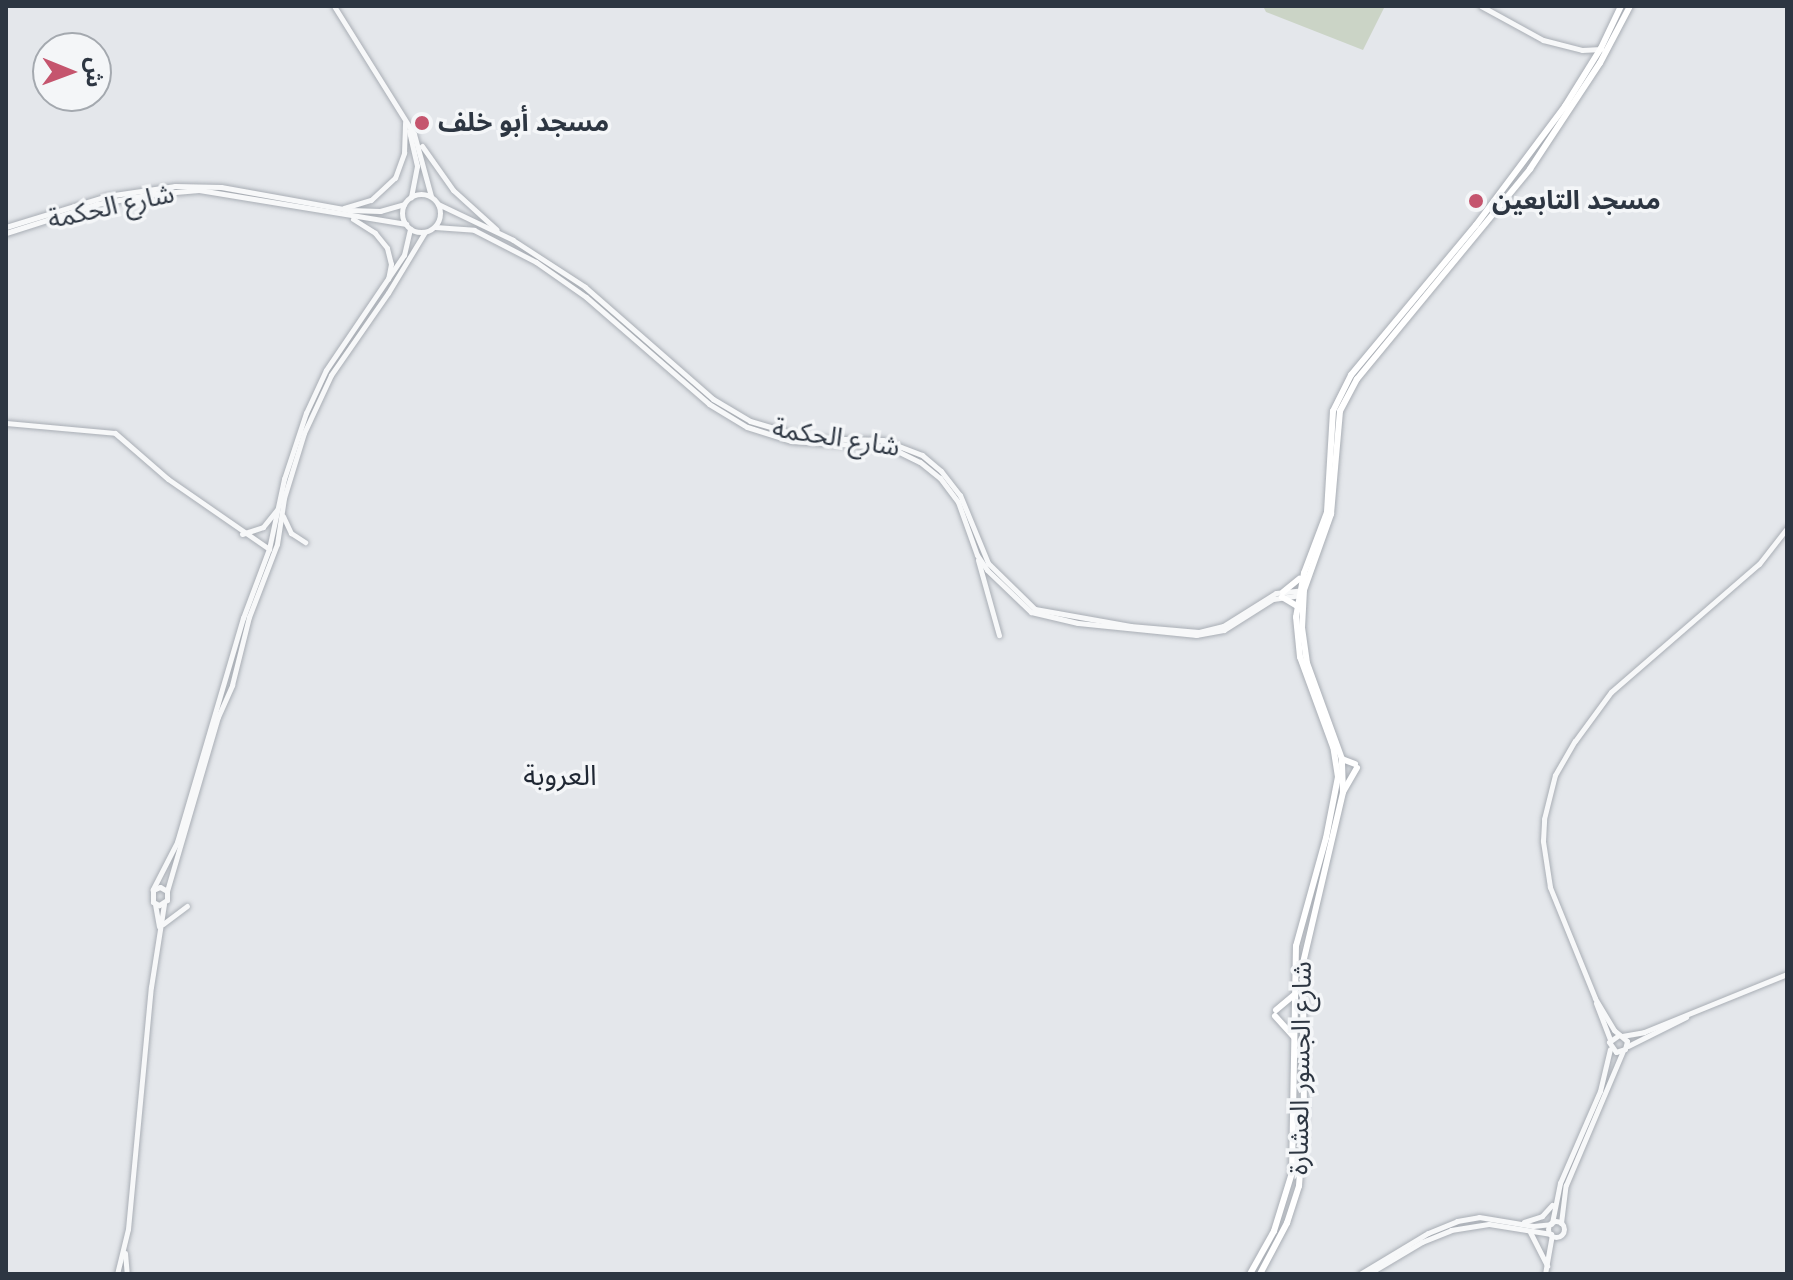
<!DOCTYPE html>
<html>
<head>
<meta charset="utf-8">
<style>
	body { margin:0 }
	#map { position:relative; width:1793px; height:1280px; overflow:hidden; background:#e4e7eb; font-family:Arial,"Noto Sans Arabic",sans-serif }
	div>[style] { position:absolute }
	.green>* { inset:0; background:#cbd4c6 }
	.roads { filter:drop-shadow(0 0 2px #a9aeb5) drop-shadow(0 0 2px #a9aeb5) }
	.tertiary>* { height:5px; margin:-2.5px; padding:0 2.5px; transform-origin:2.5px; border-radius:2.5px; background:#f7f8f9 }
	.tertiary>.ring { margin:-2.5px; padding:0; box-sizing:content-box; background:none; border:5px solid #f7f8f9; border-radius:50% }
	.secondary>* { height:6px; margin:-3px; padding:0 3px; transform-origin:3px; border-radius:3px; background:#fff }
	.dots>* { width:22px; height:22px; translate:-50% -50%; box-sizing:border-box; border:4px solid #f4f6f8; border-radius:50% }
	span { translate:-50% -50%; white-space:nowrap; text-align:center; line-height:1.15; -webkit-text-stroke:7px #f4f6f8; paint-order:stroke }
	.poi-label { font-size:26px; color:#2d3642; font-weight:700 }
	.left { translate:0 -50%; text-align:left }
	.street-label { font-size:26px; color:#2d3642 }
	.neighbourhood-label { font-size:28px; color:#1f2733 }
	.frame { position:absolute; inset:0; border:8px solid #2d3642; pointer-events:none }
	.north { position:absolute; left:32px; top:32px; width:80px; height:80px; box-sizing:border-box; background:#f4f6f8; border:2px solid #a4a9af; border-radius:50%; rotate:91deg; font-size:22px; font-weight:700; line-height:32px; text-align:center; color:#2d3642 }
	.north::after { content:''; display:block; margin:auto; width:28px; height:36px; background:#c5556e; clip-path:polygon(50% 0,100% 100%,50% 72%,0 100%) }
</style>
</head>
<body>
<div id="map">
	<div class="green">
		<i style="clip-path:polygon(1263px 6px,1385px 6px,1363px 50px,1266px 12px)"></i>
	</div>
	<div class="roads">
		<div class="tertiary">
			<i style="left:334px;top:6px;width:151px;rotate:58deg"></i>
			<i style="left:414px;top:134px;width:64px;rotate:74.7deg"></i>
			<i style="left:1481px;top:6px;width:71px;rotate:28.7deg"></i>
			<i style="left:1543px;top:40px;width:40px;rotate:14.4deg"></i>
			<i style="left:1582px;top:50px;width:19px;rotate:-3deg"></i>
			<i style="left:409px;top:131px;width:36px;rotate:77deg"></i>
			<i style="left:417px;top:166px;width:32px;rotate:101deg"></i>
			<i style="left:422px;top:146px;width:54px;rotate:54.8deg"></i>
			<i style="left:453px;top:190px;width:59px;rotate:42.3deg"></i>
			<i class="ring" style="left:402px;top:194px;width:33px;height:33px"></i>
			<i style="left:438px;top:204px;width:83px;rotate:25.6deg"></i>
			<i style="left:513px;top:240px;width:86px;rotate:33.1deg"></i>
			<i style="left:585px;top:287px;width:170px;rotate:41.2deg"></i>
			<i style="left:713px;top:399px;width:43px;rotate:30.7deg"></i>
			<i style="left:750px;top:421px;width:60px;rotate:16.3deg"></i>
			<i style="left:808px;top:438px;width:75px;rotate:1.5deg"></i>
			<i style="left:883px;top:440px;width:42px;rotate:21deg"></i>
			<i style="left:922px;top:455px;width:25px;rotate:40deg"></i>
			<i style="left:941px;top:471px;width:31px;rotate:52deg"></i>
			<i style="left:960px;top:495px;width:74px;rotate:67.6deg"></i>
			<i style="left:988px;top:563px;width:66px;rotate:44.4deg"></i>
			<i style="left:1035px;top:609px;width:97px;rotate:10.1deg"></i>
			<i style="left:1130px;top:626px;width:69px;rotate:5deg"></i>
			<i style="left:1199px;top:632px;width:25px;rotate:-14deg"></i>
			<i style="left:1223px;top:626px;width:62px;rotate:-31.9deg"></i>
			<i style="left:1276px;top:593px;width:27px;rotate:-6deg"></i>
			<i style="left:344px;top:208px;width:28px;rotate:-17deg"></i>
			<i style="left:371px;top:200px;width:33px;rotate:-43deg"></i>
			<i style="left:395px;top:178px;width:27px;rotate:-70deg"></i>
			<i style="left:404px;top:153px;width:31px;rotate:-88deg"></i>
			<i style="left:353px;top:219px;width:26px;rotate:32deg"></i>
			<i style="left:375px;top:233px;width:19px;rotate:51deg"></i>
			<i style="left:387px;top:248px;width:16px;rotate:76deg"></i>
			<i style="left:391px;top:264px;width:15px;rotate:101deg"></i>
			<i style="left:6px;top:227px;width:106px;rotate:-17.1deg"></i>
			<i style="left:107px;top:196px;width:69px;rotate:-8.4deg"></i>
			<i style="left:175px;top:186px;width:46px;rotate:1.2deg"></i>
			<i style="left:221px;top:187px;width:130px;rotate:10.2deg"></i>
			<i style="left:349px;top:210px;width:31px;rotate:2deg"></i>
			<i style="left:380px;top:211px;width:25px;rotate:-16deg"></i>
			<i style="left:435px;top:227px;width:39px;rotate:4deg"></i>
			<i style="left:474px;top:230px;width:70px;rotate:27.3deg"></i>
			<i style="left:536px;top:262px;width:61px;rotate:35deg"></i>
			<i style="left:586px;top:297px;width:163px;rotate:41deg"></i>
			<i style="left:709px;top:404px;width:44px;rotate:31.2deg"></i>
			<i style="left:747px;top:427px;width:46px;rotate:17.7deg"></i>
			<i style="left:791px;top:441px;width:98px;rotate:3.5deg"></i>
			<i style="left:889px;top:447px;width:34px;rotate:26deg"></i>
			<i style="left:920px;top:462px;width:26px;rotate:39deg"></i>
			<i style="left:940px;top:478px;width:30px;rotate:53deg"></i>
			<i style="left:958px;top:502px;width:56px;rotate:70.3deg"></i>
			<i style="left:977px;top:555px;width:18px;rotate:56deg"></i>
			<i style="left:987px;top:570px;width:61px;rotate:43.7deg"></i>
			<i style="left:1031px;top:612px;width:48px;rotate:13.2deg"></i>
			<i style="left:1078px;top:623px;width:119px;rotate:5.8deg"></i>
			<i style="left:1196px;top:635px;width:28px;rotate:-10deg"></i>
			<i style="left:1224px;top:630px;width:58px;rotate:-32.3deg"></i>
			<i style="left:1273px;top:599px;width:30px;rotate:-8deg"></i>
			<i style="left:6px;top:233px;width:96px;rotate:-17.7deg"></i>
			<i style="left:97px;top:204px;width:56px;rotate:-10.3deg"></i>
			<i style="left:152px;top:194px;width:47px;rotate:-4.9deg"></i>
			<i style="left:199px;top:190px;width:210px;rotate:9.3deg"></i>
			<i style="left:6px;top:423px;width:109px;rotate:5.2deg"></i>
			<i style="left:115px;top:433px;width:70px;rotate:41deg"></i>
			<i style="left:168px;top:479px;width:123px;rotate:34.7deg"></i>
			<i style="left:283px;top:516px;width:19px;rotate:65deg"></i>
			<i style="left:291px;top:533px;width:17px;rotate:33deg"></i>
			<i style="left:242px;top:534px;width:22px;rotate:-18deg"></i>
			<i style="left:263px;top:527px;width:22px;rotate:-51deg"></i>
			<i style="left:978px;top:560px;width:78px;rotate:74.4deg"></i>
			<i style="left:153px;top:889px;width:53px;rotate:-62.9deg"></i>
			<i style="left:177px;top:842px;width:234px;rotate:-73.6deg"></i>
			<i style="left:243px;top:618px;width:74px;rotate:-69.4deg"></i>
			<i style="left:269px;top:549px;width:72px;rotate:-77.9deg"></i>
			<i style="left:284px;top:479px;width:70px;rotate:-71.6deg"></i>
			<i style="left:306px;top:413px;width:47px;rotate:-65.1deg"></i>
			<i style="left:326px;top:370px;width:139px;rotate:-55.9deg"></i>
			<i style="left:404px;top:255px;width:27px;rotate:-77deg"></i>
			<i style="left:167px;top:891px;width:8px;rotate:-150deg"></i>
			<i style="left:160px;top:887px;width:8px;rotate:157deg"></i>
			<i style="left:153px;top:890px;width:12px;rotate:90deg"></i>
			<i style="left:153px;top:902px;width:7px;rotate:27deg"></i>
			<i style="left:159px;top:905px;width:9px;rotate:-32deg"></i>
			<i style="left:167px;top:900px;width:9px;rotate:-90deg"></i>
			<i style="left:167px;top:891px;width:181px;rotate:-73.7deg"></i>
			<i style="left:218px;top:717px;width:35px;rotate:-66deg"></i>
			<i style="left:232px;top:685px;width:70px;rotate:-76deg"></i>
			<i style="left:249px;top:617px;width:78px;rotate:-69deg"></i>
			<i style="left:277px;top:544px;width:47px;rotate:-81.3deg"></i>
			<i style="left:284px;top:498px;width:68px;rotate:-72.9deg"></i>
			<i style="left:304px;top:433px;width:64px;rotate:-65deg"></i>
			<i style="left:331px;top:375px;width:100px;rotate:-55.2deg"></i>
			<i style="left:388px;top:293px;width:71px;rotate:-58.8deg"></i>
			<i style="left:155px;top:904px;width:23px;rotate:80deg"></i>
			<i style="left:163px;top:924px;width:30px;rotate:-37deg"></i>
			<i style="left:1596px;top:1003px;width:40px;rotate:69deg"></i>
			<i style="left:1619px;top:1035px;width:12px;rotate:145deg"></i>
			<i style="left:1609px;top:1042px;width:12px;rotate:55deg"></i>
			<i style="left:1616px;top:1052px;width:9px;rotate:-18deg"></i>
			<i style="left:1625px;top:1049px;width:8px;rotate:-76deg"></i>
			<i style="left:1627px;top:1041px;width:17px;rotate:-140deg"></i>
			<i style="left:1614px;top:1030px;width:37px;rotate:-121deg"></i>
			<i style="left:1595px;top:998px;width:120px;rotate:-112.1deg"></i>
			<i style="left:1550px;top:887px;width:47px;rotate:-98.7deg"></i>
			<i style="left:1543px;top:841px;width:22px;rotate:-87deg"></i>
			<i style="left:1544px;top:819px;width:45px;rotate:-76deg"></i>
			<i style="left:1555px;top:775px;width:39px;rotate:-60deg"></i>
			<i style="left:1575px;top:741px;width:61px;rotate:-53.7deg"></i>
			<i style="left:1611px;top:692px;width:196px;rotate:-40.9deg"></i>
			<i style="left:1759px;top:564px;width:46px;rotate:-52.1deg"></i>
			<i style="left:1622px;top:1036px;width:22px;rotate:-10deg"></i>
			<i style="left:1644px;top:1032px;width:154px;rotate:-22.1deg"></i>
			<i style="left:1628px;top:1046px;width:65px;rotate:-26.6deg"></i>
			<i class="ring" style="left:1548px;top:1221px;width:11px;height:11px"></i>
			<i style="left:1524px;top:1222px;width:19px;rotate:-18deg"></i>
			<i style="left:1542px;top:1216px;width:15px;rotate:-48deg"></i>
			<i style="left:1552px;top:1223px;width:41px;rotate:-78.7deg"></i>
			<i style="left:1560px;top:1183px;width:100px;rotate:-66.5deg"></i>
			<i style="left:1600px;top:1091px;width:43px;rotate:-76.6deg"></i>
			<i style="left:1561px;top:1223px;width:38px;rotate:-83deg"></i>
			<i style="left:1566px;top:1185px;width:146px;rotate:-67deg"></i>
			<i style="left:1530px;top:1232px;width:38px;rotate:63deg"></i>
			<i style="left:125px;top:1253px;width:21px;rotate:85deg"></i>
			<i style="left:117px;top:1274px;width:46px;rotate:-76.3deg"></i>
			<i style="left:128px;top:1229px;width:243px;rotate:-84.6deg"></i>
			<i style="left:151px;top:987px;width:84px;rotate:-81.1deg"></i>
			<i style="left:1360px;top:1274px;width:79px;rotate:-31.1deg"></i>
			<i style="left:1428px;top:1233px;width:31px;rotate:-22deg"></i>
			<i style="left:1457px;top:1221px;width:22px;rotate:-10deg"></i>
			<i style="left:1479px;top:1217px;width:55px;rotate:9.5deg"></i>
			<i style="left:1533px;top:1226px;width:18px;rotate:-6deg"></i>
			<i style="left:1368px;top:1274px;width:63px;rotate:-30.7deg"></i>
			<i style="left:1422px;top:1242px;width:31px;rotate:-22deg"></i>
			<i style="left:1451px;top:1230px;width:38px;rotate:-9deg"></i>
			<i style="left:1489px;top:1224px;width:63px;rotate:9.2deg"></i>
			<i style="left:1545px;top:1274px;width:39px;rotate:-80deg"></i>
		</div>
		<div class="secondary">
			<i style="left:1283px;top:592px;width:21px;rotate:-39deg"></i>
			<i style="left:1282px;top:597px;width:17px;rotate:31deg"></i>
			<i style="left:1342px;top:759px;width:14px;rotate:21deg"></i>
			<i style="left:1343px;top:792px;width:28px;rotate:-60deg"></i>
			<i style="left:1276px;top:1010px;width:23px;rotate:-40deg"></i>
			<i style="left:1275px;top:1016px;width:28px;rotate:48deg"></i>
			<i style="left:1250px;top:1274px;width:49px;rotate:-60.8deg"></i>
			<i style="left:1274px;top:1231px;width:61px;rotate:-72.8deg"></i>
			<i style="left:1292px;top:1173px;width:227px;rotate:-89deg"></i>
			<i style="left:1296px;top:946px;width:112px;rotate:-74.5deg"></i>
			<i style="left:1326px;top:838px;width:62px;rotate:-78.9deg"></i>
			<i style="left:1338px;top:777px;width:30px;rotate:-99deg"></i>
			<i style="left:1333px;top:747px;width:96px;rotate:-110.1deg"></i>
			<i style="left:1300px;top:657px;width:40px;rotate:-95.7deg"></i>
			<i style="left:1296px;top:617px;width:45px;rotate:-79.7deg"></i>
			<i style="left:1304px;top:573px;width:65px;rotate:-69.3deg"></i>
			<i style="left:1327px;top:512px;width:101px;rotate:-86.6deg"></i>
			<i style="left:1333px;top:411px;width:40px;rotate:-63.4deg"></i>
			<i style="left:1351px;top:375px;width:195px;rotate:-50.2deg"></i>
			<i style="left:1476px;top:225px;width:149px;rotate:-53.2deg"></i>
			<i style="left:1565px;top:106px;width:68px;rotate:-58.2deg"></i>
			<i style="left:1601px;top:48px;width:47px;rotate:-64.5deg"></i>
			<i style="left:1260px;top:1274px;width:58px;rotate:-62.1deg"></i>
			<i style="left:1287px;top:1223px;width:39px;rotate:-72deg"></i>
			<i style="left:1299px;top:1186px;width:68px;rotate:-85.8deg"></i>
			<i style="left:1304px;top:1118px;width:155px;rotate:-90.4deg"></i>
			<i style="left:1303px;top:963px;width:176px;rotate:-76.8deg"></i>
			<i style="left:1343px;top:792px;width:33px;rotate:-92deg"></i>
			<i style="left:1342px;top:759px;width:102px;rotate:-110deg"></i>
			<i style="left:1307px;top:663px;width:35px;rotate:-98deg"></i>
			<i style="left:1302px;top:628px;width:38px;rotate:-87deg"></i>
			<i style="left:1304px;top:590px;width:81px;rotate:-70.4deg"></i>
			<i style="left:1331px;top:514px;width:103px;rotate:-85deg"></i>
			<i style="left:1340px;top:411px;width:36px;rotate:-62deg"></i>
			<i style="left:1357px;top:379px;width:272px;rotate:-50.5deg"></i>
			<i style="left:1530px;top:169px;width:127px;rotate:-56.6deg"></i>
			<i style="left:1600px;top:63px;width:64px;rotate:-62.2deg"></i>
		</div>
	</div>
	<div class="dots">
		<i style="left:422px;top:123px;background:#c5556e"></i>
		<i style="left:1476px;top:201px;background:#c5556e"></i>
	</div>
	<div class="poi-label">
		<span class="left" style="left:438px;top:123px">مسجد أبو خلف</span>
		<span class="left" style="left:1492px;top:201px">مسجد التابعين</span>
	</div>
	<div class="street-label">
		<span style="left:111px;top:207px;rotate:-12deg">شارع الحكمة</span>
		<span style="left:836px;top:438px;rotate:9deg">شارع الحكمة</span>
		<span style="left:1301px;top:1068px;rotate:-89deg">شارع الجسور العشارة</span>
	</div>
	<div class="neighbourhood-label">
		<span style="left:560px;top:776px">العروبة</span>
	</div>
	<div class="frame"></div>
	<div class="north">ش</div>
</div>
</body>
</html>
